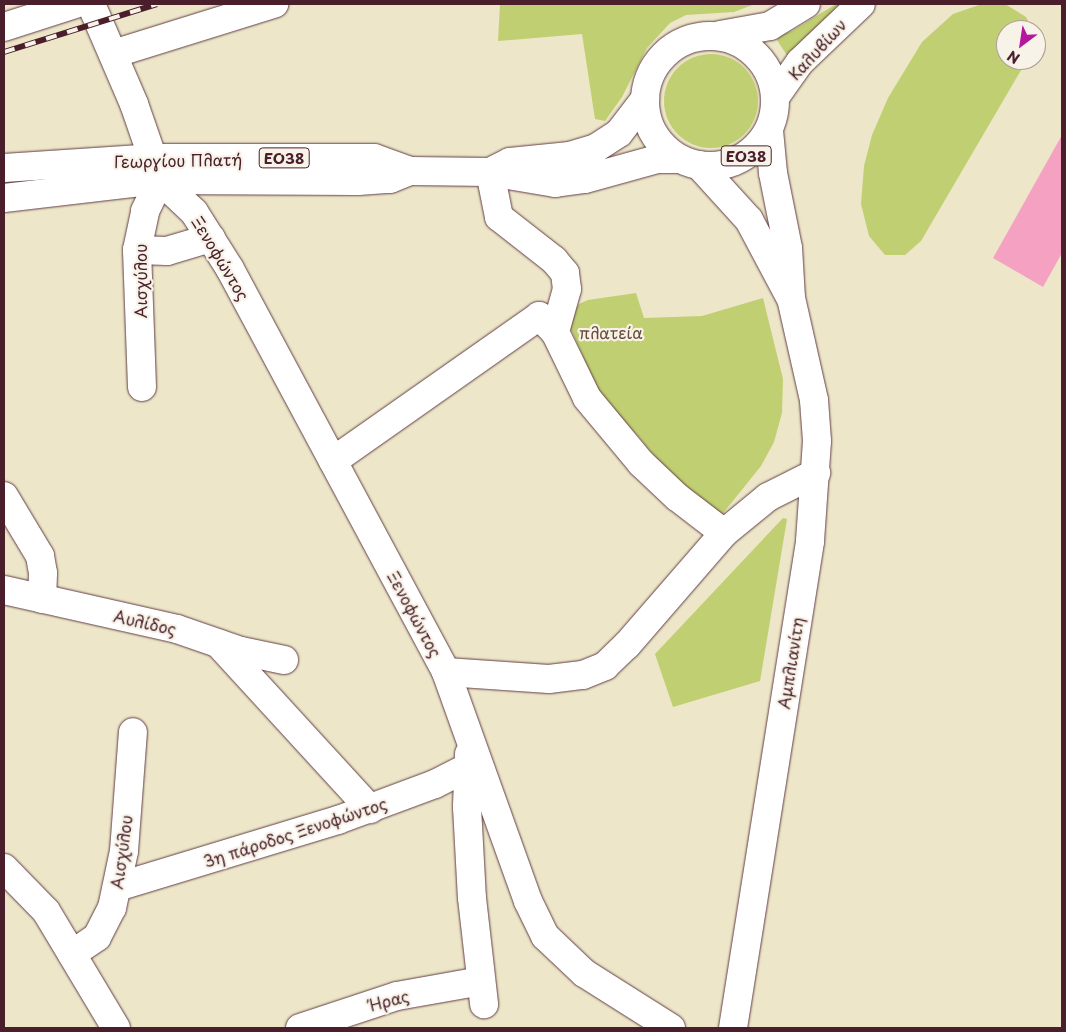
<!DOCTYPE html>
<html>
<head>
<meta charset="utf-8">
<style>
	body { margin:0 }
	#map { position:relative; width:1066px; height:1032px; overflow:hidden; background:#ede6c9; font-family:"Playpen Sans",sans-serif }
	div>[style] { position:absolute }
	.green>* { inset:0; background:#c0cf71 }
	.round { border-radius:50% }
	.building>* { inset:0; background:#f5a1c2 }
	.roads { filter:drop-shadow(0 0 1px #623d43) drop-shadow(0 0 1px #623d43) }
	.minor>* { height:28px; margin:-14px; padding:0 14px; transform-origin:14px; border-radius:14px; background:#fff }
	.major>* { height:28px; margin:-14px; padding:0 14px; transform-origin:14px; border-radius:14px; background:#fff }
	.major>.ring { margin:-14px; padding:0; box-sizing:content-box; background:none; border:28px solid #fff; border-radius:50% }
	.rail>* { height:5.5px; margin-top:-2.75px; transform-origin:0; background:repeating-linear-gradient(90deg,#f7f3e8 0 11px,#4a1f2b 0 22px); box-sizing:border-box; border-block:1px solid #4a1f2b }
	span { translate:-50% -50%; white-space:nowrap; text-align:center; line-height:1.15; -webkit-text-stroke:4.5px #f7f3e8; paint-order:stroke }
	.shield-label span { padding:1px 4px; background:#f7f3e8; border:1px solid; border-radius:4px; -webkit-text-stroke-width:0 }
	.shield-label { font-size:15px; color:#4a1f2b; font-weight:700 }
	.street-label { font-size:16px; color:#4a1f2b }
	.park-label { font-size:16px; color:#684b3c }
	.frame { position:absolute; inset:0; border:5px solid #4a1f2b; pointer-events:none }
	.north { position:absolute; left:996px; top:20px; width:50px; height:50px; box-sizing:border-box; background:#f7f3e8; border:1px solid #b29e9c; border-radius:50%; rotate:211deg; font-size:14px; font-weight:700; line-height:20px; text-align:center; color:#4a1f2b }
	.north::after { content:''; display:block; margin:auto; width:18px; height:22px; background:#b5179e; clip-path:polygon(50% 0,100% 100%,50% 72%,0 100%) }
</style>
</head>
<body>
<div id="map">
	<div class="green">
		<i style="clip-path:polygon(500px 4px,755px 4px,734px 12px,686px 15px,670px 23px,647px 48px,622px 97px,605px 121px,595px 119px,582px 34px,498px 41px)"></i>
		<i style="clip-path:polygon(836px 4px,851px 4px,790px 60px,775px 37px,792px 31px)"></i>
		<i style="clip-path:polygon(982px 4px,1005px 4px,1026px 17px,1033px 30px,1006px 30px,1006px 60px,1027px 60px,921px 241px,905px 255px,885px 255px,869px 236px,861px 204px,864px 166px,872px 135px,888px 98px,922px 42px,953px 14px)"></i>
		<i class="round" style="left:664px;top:54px;width:94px;height:94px"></i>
		<i style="clip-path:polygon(636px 293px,644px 318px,702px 316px,763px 298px,783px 379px,782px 413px,774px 442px,761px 466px,720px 517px,670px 476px,639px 437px,610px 406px,605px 407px,567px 320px,579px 304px,588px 300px)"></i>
		<i style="clip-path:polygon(783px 518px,787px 519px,760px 681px,673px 707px,655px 654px)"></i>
	</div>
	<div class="building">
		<i style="clip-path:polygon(1062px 135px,1062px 253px,1043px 287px,993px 258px)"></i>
	</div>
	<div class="roads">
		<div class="minor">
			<i style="left:4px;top:27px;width:75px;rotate:-17.9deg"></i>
			<i style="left:113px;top:54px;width:169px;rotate:-17.3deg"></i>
			<i style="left:490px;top:172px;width:46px;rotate:78.7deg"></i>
			<i style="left:499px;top:217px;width:70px;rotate:38deg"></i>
			<i style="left:554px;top:260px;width:17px;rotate:50deg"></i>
			<i style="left:565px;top:273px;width:16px;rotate:83deg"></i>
			<i style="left:567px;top:289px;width:45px;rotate:105.6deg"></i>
			<i style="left:555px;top:332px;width:73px;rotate:64.1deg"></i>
			<i style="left:587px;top:398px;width:85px;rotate:50.3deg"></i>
			<i style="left:641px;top:463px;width:50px;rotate:43.4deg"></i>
			<i style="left:677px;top:497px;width:59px;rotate:37.5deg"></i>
			<i style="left:137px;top:250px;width:30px;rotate:2deg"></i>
			<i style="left:167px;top:251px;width:46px;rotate:-16.5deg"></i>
			<i style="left:142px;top:387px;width:137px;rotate:-92.1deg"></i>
			<i style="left:137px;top:250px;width:40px;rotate:-78deg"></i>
			<i style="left:145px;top:211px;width:34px;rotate:-64deg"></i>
			<i style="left:160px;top:180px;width:47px;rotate:43.3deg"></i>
			<i style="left:194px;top:212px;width:67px;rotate:57.7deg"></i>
			<i style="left:230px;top:269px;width:457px;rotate:61.8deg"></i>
			<i style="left:446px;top:672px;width:243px;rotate:70.3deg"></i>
			<i style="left:528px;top:901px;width:39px;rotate:64deg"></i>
			<i style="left:545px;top:936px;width:54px;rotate:43.5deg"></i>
			<i style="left:584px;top:973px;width:103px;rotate:32.3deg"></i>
			<i style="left:333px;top:461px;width:252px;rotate:-35.1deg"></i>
			<i style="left:539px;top:316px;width:23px;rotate:45deg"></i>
			<i style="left:4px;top:496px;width:70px;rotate:59deg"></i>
			<i style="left:40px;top:556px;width:17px;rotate:80deg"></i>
			<i style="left:43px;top:573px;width:26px;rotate:92deg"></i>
			<i style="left:4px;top:590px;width:177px;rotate:12.7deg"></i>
			<i style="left:177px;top:629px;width:68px;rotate:19deg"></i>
			<i style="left:241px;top:651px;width:44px;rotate:11.8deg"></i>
			<i style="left:219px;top:644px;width:224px;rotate:47.5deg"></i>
			<i style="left:446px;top:672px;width:103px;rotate:3.9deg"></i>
			<i style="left:549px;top:679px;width:34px;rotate:-7deg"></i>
			<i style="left:583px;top:675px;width:24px;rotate:-22deg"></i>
			<i style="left:605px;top:666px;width:30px;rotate:-44deg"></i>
			<i style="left:627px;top:645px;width:148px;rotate:-49.1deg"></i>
			<i style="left:724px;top:533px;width:57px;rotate:-39.3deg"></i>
			<i style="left:768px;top:497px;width:54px;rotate:-26.6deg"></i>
			<i style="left:469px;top:754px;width:53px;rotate:92.2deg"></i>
			<i style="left:467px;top:807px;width:91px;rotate:86.9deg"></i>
			<i style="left:472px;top:898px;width:107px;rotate:83.5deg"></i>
			<i style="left:4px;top:868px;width:60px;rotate:45.7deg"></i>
			<i style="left:46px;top:911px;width:136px;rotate:59.1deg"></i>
			<i style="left:117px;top:887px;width:231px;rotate:-16.9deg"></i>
			<i style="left:338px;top:820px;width:103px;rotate:-20.4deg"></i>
			<i style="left:435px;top:784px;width:38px;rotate:-27deg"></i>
			<i style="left:72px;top:954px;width:30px;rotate:-34deg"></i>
			<i style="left:97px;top:937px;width:33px;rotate:-63deg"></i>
			<i style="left:112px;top:908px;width:58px;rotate:-78.1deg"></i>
			<i style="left:124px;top:851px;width:119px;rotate:-85.7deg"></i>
			<i style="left:300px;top:1028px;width:102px;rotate:-18.3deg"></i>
			<i style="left:397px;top:996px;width:85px;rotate:-10.1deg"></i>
		</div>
		<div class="major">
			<i style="left:91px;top:4px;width:109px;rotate:66.7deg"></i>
			<i style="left:134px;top:104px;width:76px;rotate:70.9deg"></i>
			<i style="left:720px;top:35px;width:51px;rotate:-10.2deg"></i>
			<i style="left:770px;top:26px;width:42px;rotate:-31.4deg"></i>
			<i class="ring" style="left:645px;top:36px;width:102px;height:102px"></i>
			<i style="left:776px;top:96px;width:42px;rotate:-54.8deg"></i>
			<i style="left:800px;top:62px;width:84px;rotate:-43.6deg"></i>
			<i style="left:699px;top:165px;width:74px;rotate:47.7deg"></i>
			<i style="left:749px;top:220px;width:87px;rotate:62deg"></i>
			<i style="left:4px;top:168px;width:152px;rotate:-3.8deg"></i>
			<i style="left:156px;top:158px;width:218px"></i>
			<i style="left:374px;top:158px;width:38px;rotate:20deg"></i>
			<i style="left:410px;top:171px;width:80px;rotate:0.7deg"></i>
			<i style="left:490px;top:172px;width:66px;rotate:9.6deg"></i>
			<i style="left:555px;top:183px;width:30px;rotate:-8deg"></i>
			<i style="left:585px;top:179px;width:75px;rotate:-15.5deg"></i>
			<i style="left:657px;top:159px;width:23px"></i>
			<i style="left:490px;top:172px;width:22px;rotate:-27deg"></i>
			<i style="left:510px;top:162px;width:60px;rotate:-5.7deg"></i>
			<i style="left:570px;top:156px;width:27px;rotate:-17deg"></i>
			<i style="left:596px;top:148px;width:27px;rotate:-33deg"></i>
			<i style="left:619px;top:133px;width:43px;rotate:-52.6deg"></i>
			<i style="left:4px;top:198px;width:157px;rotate:-6.6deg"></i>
			<i style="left:160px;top:180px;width:198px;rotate:0.3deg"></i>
			<i style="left:358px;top:181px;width:32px;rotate:-4deg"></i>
			<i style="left:390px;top:179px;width:22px;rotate:-22deg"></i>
			<i style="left:733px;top:1028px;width:493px;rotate:-81deg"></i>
			<i style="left:810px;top:541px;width:100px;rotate:-86deg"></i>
			<i style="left:817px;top:441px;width:41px;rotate:-94.2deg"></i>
			<i style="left:814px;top:400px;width:105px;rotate:-102.7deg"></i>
			<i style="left:791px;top:298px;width:50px;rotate:-93.4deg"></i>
			<i style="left:788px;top:248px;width:76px;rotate:-101.3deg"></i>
			<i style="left:773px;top:173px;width:42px;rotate:-95.4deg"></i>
		</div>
	</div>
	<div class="rail">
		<i style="left:4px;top:52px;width:160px;rotate:-17.4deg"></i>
	</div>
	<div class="shield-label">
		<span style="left:746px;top:156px">ΕΟ38</span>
		<span style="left:284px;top:158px">ΕΟ38</span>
	</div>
	<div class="street-label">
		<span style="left:817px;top:49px;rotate:-47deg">Καλυβίων</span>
		<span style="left:178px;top:160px;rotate:-1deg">Γεωργίου Πλατή</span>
		<span style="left:221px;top:258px;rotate:59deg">Ξενοφώντος</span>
		<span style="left:140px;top:281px;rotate:-90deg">Αισχύλου</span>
		<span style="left:415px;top:614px;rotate:62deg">Ξενοφώντος</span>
		<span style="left:145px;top:622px;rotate:13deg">Αυλίδος</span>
		<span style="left:790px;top:663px;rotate:-81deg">Αμπλιανίτη</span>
		<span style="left:295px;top:832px;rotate:-18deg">3η πάροδος Ξενοφώντος</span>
		<span style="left:121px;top:852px;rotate:-82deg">Αισχύλου</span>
		<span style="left:389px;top:1000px;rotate:-15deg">Ήρας</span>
	</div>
	<div class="park-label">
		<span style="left:611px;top:332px">πλατεία</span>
	</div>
	<div class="frame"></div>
	<div class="north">N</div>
</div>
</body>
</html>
